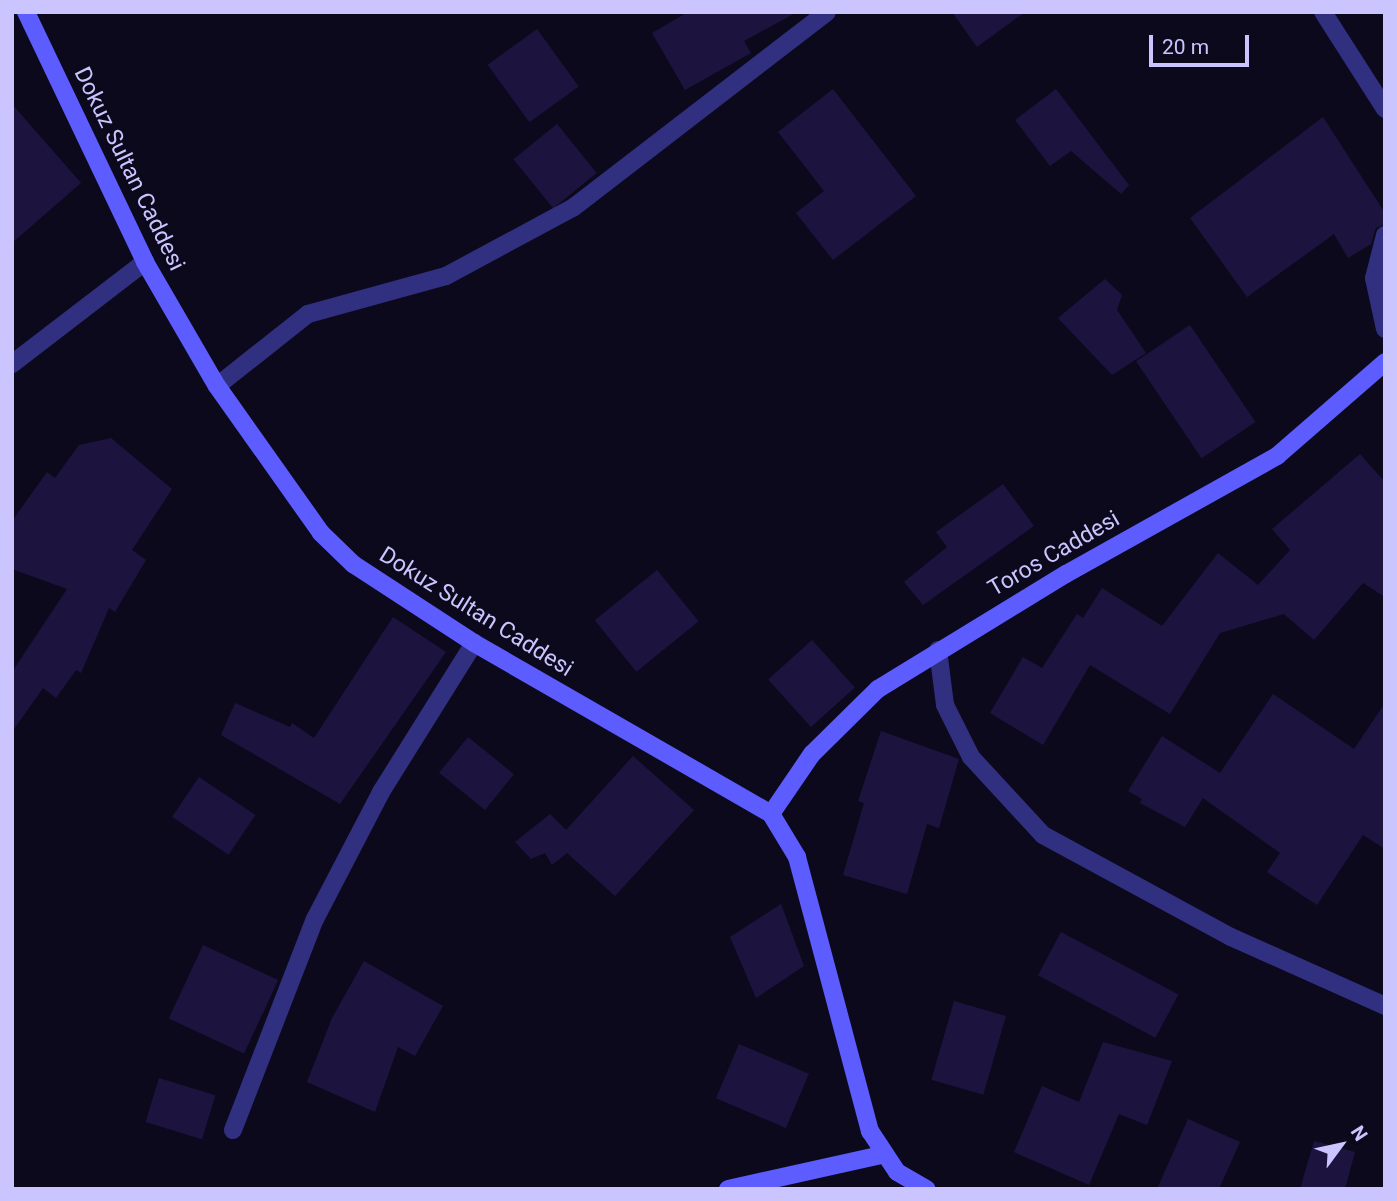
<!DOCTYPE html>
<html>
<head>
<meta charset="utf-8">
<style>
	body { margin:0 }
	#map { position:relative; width:1397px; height:1201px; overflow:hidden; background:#0c091d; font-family:Roboto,sans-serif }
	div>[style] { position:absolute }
	.building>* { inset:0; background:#1c143f; transform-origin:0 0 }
	.street>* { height:18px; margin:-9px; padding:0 9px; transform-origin:9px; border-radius:9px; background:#313080 }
	.secondary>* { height:18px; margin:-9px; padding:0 9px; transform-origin:9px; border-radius:9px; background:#5c5cff }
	span { translate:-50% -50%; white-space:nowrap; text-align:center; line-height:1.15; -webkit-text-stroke:5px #0c091d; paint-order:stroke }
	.street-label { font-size:23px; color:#cac5ff }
	.frame { position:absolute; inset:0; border:14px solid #cac5ff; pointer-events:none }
	.north { position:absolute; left:1306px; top:1110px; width:70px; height:70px; -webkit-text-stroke:5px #0c091d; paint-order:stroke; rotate:57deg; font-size:19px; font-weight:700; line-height:28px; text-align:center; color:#cac5ff }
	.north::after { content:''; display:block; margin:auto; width:24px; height:32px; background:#cac5ff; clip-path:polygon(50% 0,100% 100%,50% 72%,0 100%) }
	.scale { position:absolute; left:1149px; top:35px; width:100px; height:32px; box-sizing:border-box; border:4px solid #cac5ff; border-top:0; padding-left:9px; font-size:21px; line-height:24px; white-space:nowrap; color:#cac5ff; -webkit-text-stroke:5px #0c091d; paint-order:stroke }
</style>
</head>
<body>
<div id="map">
	<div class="building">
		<i style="clip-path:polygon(688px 12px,797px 12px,744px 41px,751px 53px,685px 90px,652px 33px)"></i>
		<i style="clip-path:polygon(952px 12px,1025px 12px,977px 47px)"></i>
		<i style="left:537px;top:29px;width:71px;height:61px;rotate:54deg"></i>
		<i style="clip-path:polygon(833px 89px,916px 196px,833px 260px,796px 213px,824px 191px,778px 132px)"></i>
		<i style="clip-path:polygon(1056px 89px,1129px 185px,1121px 194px,1071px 151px,1050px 166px,1015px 120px)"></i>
		<i style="clip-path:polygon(12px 104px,81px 183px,12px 243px)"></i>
		<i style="clip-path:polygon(1323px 117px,1385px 213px,1385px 224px,1376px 228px,1371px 244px,1348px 258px,1334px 234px,1247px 297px,1190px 218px)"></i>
		<i style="left:557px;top:124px;width:63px;height:56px;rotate:51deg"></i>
		<i style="clip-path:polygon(1105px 279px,1122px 295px,1117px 310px,1146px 353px,1112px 375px,1058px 318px)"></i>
		<i style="left:1190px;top:325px;width:117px;height:65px;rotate:56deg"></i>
		<i style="clip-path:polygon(111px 438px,172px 489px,132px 550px,146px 560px,115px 612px,109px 608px,81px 673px,76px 670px,56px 698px,43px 688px,12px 732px,12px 672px,67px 589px,12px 569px,12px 521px,47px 472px,55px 478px,79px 445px)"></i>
		<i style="clip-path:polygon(1360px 454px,1385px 482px,1385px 597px,1363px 583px,1314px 640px,1284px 614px,1220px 633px,1170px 714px,1090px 665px,1043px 745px,990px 713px,1023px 657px,1042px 668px,1077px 614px,1083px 618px,1102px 588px,1162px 626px,1218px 553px,1258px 585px,1290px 550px,1272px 529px)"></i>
		<i style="clip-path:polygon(1003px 484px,1034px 526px,923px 605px,904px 582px,947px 547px,936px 532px)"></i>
		<i style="left:657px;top:570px;width:66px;height:80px;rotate:51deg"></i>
		<i style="clip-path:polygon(393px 617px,446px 652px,340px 804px,221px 735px,235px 703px,290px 727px,292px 723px,314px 738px)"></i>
		<i style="left:812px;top:640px;width:64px;height:59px;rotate:48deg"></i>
		<i style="clip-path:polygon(1273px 694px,1354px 749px,1385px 703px,1385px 849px,1363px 835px,1317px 905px,1267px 872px,1280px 853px,1203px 798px,1185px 827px,1140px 803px,1142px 799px,1128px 791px,1162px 736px,1220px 773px)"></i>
		<i style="clip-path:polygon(881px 731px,959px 759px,939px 828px,927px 824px,907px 894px,843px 875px,864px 803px,858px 801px)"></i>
		<i style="left:468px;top:737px;width:59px;height:46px;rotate:39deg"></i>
		<i style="clip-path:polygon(633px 756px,694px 810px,615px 896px,567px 853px,552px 865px,545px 853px,531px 859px,515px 842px,550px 814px,566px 830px)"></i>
		<i style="left:199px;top:777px;width:68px;height:48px;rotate:34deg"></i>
		<i style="clip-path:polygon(781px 904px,804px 966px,756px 998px,730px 937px)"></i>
		<i style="left:1061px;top:932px;width:133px;height:49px;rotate:28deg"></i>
		<i style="left:203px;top:945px;width:83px;height:81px;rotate:25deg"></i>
		<i style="clip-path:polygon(364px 961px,443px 1006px,415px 1056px,398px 1047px,375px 1112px,307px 1082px,332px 1018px)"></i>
		<i style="left:954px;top:1001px;width:54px;height:82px;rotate:16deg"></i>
		<i style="clip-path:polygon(1103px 1042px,1172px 1061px,1147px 1125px,1119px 1114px,1089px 1185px,1014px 1152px,1042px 1086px,1079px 1102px)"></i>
		<i style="left:739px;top:1044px;width:76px;height:59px;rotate:23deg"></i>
		<i style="left:159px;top:1078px;width:59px;height:46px;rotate:17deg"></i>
		<i style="clip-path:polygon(1188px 1119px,1240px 1142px,1219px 1189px,1157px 1189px)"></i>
		<i style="clip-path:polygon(1314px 1141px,1355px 1152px,1345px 1189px,1300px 1189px)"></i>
	</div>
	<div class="street">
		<i style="left:1323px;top:12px;width:115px;rotate:57.4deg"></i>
		<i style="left:1385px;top:235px;width:44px;rotate:104.3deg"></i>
		<i style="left:1374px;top:278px;width:52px;rotate:77.8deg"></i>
		<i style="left:12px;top:364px;width:168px;rotate:-37.5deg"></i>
		<i style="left:217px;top:386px;width:116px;rotate:-38.4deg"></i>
		<i style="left:308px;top:314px;width:143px;rotate:-15.4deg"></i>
		<i style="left:446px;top:276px;width:145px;rotate:-28.3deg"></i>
		<i style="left:574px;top:207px;width:319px;rotate:-37.6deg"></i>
		<i style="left:938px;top:650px;width:55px;rotate:82.7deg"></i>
		<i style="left:945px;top:705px;width:58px;rotate:63.4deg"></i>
		<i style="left:971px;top:757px;width:106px;rotate:47.3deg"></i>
		<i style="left:1043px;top:835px;width:214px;rotate:28.5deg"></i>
		<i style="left:1231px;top:937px;width:169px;rotate:24.1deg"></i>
		<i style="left:233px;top:1130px;width:226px;rotate:-68.8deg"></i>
		<i style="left:315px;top:919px;width:143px;rotate:-62.5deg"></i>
		<i style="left:381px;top:792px;width:176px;rotate:-58deg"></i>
	</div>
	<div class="secondary">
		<i style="left:26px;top:12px;width:277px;rotate:64.5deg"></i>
		<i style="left:145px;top:262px;width:143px;rotate:59.9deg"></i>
		<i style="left:217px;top:386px;width:180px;rotate:54.7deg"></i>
		<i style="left:321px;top:533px;width:45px;rotate:44.1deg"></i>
		<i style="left:353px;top:564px;width:145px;rotate:33.1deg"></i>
		<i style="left:474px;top:643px;width:343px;rotate:29.9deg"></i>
		<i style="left:771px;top:814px;width:50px;rotate:58.8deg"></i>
		<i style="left:797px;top:857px;width:284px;rotate:75.1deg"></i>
		<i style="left:870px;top:1131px;width:49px;rotate:56.6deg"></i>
		<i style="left:897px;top:1172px;width:34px;rotate:30deg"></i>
		<i style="left:771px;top:814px;width:73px;rotate:-55.7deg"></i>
		<i style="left:812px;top:754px;width:93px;rotate:-44.6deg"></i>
		<i style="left:878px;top:689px;width:220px;rotate:-31.5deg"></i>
		<i style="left:1066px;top:574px;width:242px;rotate:-29.2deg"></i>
		<i style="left:1277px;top:456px;width:143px;rotate:-41deg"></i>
		<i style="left:728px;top:1189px;width:157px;rotate:-12.5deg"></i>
	</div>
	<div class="street-label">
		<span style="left:129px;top:169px;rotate:64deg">Dokuz Sultan Caddesi</span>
		<span style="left:1054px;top:554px;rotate:-30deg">Toros Caddesi</span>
		<span style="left:476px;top:612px;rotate:32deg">Dokuz Sultan Caddesi</span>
	</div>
	<div class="frame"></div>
	<div class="north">N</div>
	<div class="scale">20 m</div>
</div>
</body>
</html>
